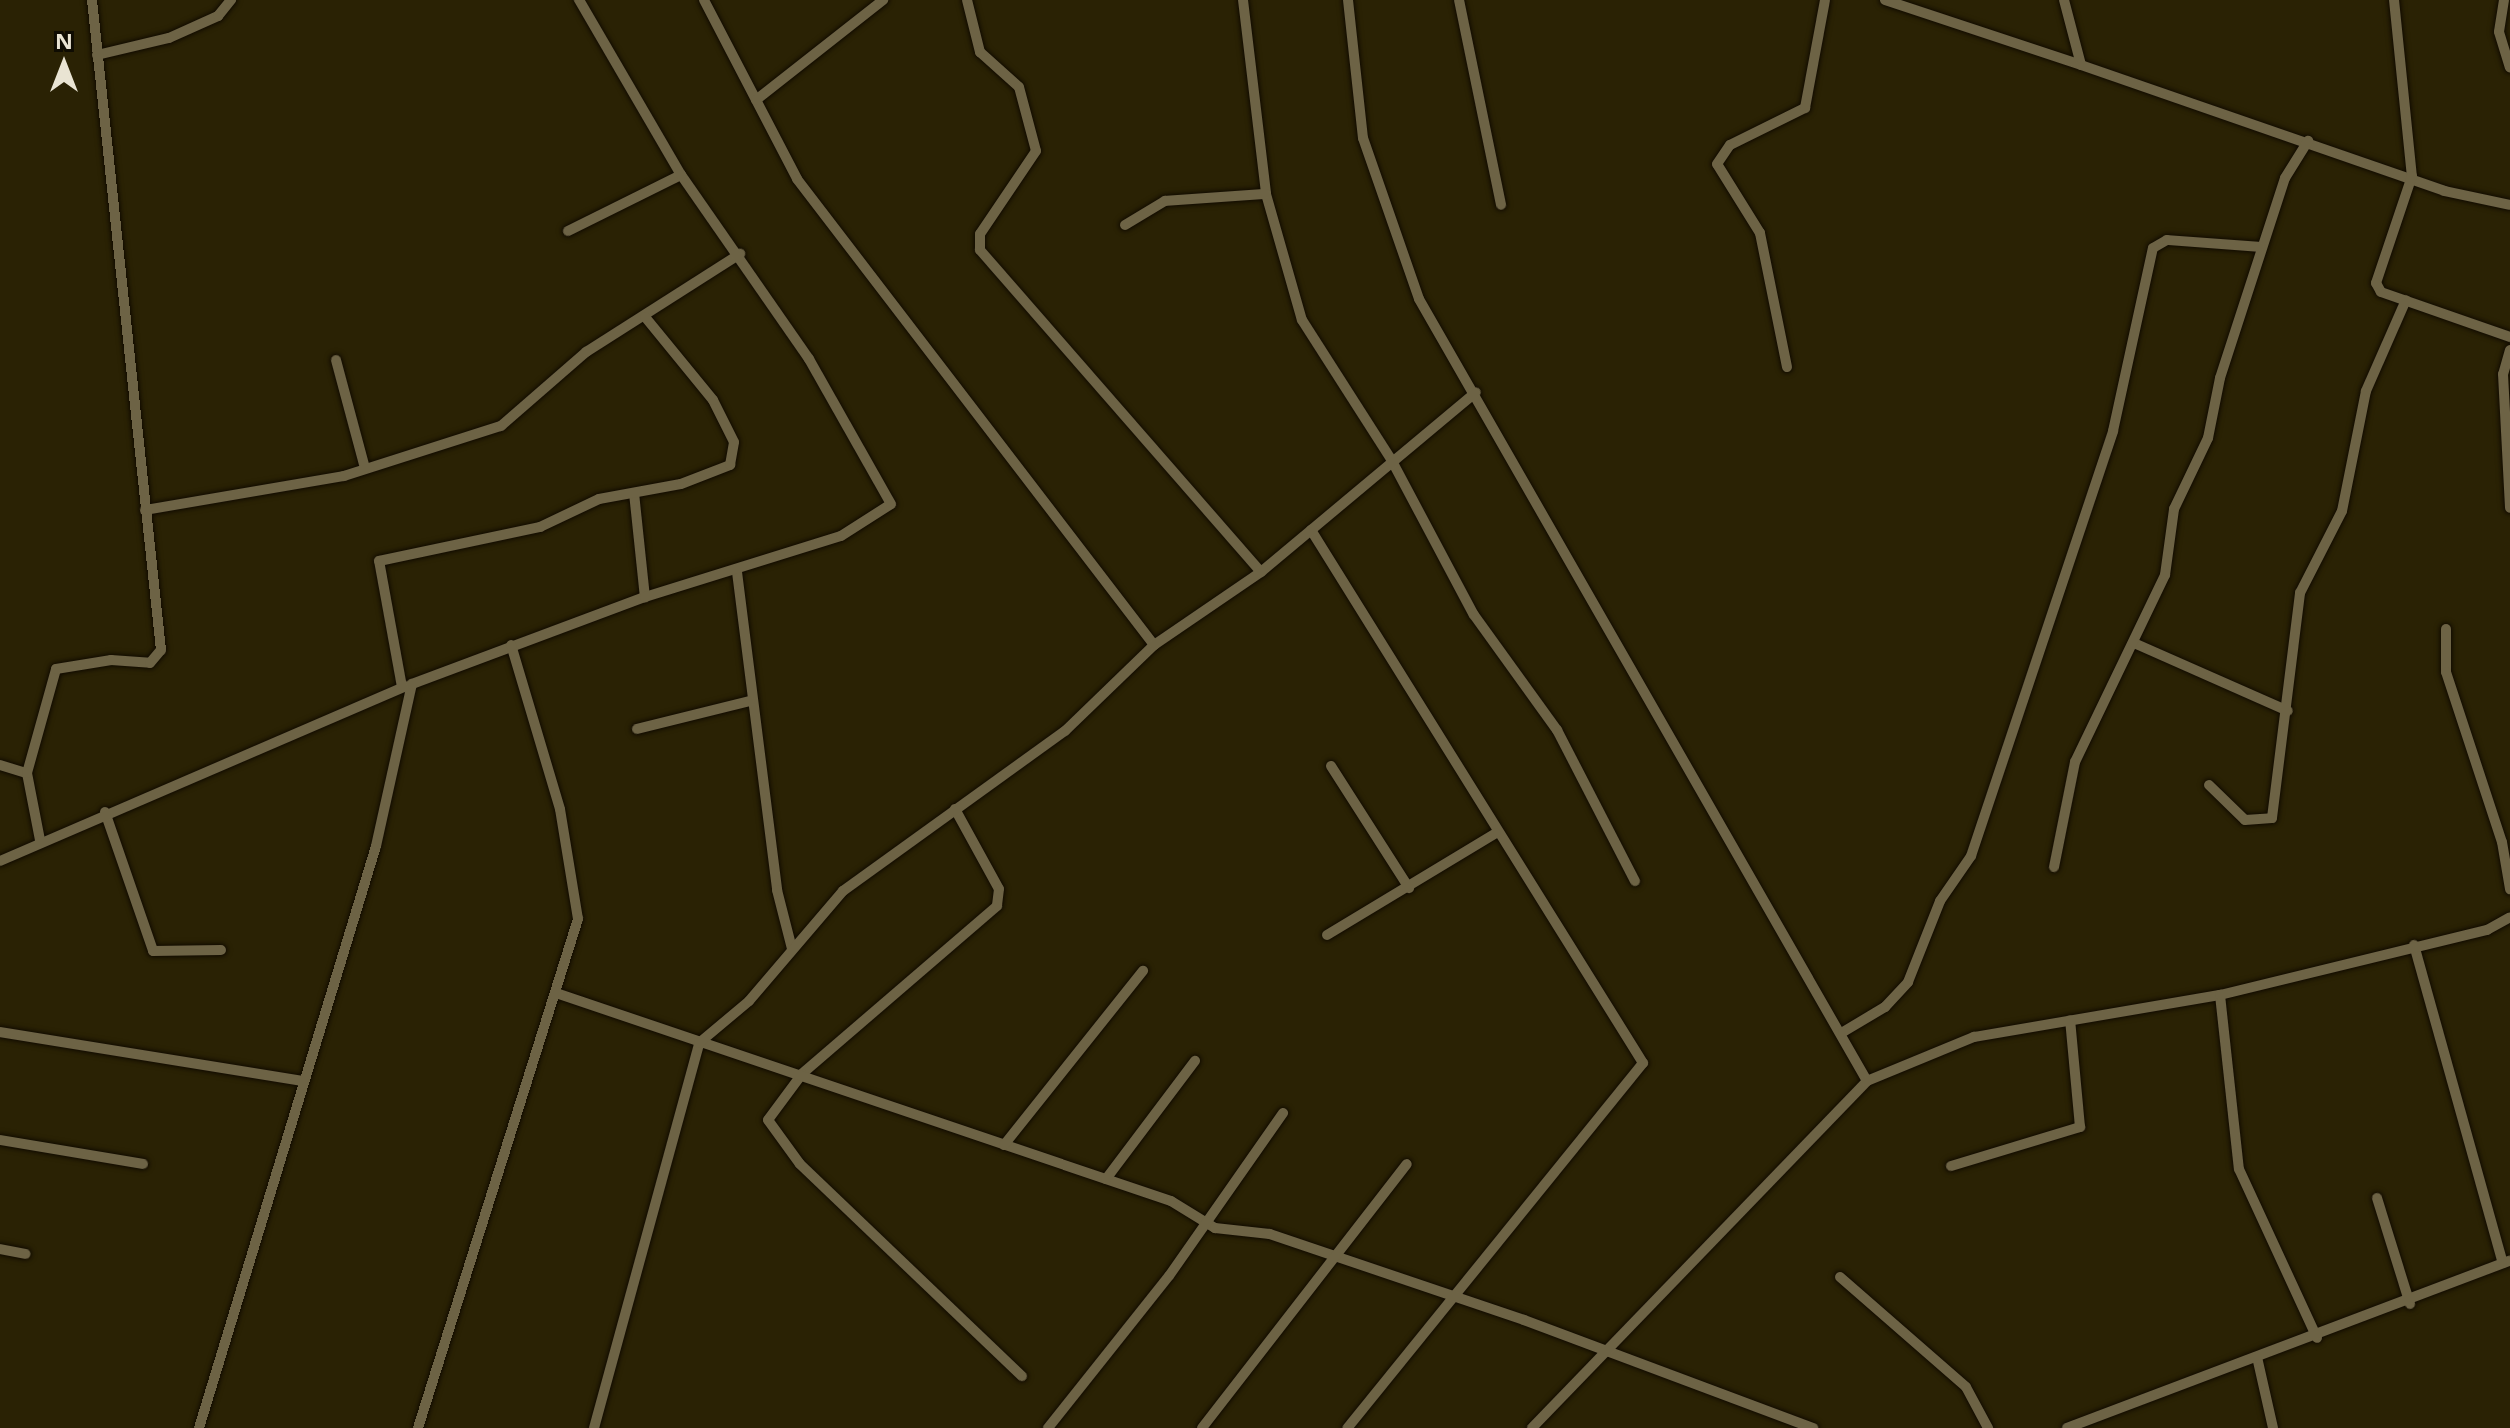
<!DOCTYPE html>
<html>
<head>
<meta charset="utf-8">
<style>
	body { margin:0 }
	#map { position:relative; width:2510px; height:1428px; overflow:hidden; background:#2a2204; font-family:"Open Sans",sans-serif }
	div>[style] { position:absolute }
	.roads { filter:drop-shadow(0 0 2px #110b00) drop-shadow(0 0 2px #110b00) }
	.street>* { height:10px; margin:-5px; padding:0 5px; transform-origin:5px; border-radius:5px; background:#6d6345 }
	span { translate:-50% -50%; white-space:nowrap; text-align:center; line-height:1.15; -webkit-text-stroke:8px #0f0c02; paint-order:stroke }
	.north { position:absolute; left:24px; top:24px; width:80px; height:80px; -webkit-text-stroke:6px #0f0c02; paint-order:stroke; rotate:0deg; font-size:22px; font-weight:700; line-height:32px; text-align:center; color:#e9e4d3 }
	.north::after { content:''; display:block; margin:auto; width:28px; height:36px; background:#e9e4d3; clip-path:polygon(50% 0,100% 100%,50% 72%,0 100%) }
</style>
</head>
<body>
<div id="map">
	<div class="roads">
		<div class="street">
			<i style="left:704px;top:0;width:202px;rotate:62.5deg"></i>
			<i style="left:797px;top:179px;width:587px;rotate:52.54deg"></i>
			<i style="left:967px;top:0;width:54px;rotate:76deg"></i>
			<i style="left:980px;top:52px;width:52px;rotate:41.9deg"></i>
			<i style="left:1019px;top:87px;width:66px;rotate:75.1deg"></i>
			<i style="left:1036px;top:151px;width:100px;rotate:124deg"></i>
			<i style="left:980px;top:234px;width:16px;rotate:90deg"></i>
			<i style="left:980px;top:250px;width:427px;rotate:48.9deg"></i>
			<i style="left:1243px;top:0;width:195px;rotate:83.2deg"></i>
			<i style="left:1266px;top:194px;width:131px;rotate:74.1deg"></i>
			<i style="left:1302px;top:320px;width:167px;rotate:57.4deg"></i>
			<i style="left:1392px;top:461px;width:174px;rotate:62deg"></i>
			<i style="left:1474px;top:615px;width:142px;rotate:54.2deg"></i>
			<i style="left:1557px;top:730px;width:170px;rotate:62.7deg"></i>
			<i style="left:1348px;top:0;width:139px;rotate:83.8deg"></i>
			<i style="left:1363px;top:138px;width:170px;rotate:70.8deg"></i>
			<i style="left:1419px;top:299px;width:901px;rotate:60.19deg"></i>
			<i style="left:1459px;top:0;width:209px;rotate:78.4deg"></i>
			<i style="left:1885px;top:0;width:206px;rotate:18.3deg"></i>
			<i style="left:2064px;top:0;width:67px;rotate:75.3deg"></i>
			<i style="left:2081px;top:65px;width:384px;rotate:19.1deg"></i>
			<i style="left:2444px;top:191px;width:67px;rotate:12deg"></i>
			<i style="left:2394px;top:0;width:177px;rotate:84.2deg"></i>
			<i style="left:2412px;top:176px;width:113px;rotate:108.6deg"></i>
			<i style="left:2376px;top:283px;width:10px;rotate:61deg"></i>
			<i style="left:2381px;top:292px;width:137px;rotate:19.2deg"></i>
			<i style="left:2504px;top:0;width:32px;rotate:99deg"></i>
			<i style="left:2499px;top:32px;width:37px;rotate:73deg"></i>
			<i style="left:97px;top:55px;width:74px;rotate:-13.3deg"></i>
			<i style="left:169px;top:38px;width:54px;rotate:-24.2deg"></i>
			<i style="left:218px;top:16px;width:21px;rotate:-51deg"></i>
			<i style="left:756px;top:100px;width:162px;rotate:-38.2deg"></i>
			<i style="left:1125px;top:225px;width:47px;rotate:-31deg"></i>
			<i style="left:1165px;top:201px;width:101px;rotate:-4deg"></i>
			<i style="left:568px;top:231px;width:126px;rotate:-26.4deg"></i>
			<i style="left:2510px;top:350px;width:25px;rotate:106deg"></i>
			<i style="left:2503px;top:374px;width:134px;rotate:87deg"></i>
			<i style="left:336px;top:360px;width:112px;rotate:75deg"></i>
			<i style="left:1787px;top:367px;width:137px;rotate:-101.4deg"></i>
			<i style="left:1760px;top:233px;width:81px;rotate:-121.9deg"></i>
			<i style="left:1717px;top:164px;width:23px;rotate:-56deg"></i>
			<i style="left:1730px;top:145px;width:84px;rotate:-26.3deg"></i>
			<i style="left:1805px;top:108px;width:110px;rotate:-79.5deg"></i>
			<i style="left:634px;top:493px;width:105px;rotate:84deg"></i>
			<i style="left:145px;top:510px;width:202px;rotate:-9.7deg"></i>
			<i style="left:344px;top:476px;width:165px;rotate:-17.7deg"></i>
			<i style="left:501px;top:426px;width:113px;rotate:-41deg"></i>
			<i style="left:586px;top:352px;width:183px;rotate:-32.5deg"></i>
			<i style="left:1311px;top:530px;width:628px;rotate:58.08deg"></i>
			<i style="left:1643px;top:1063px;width:470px;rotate:129deg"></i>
			<i style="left:737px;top:572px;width:321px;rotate:82.8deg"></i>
			<i style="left:777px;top:890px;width:61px;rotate:75.7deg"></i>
			<i style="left:2446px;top:629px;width:43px;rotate:90deg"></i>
			<i style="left:2446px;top:672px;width:179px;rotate:71.8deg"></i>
			<i style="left:2502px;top:842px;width:48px;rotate:80.3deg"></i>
			<i style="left:2134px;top:643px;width:168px;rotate:23.8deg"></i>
			<i style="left:402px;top:687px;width:128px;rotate:-100.3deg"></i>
			<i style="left:379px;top:561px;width:165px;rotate:-11.9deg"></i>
			<i style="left:540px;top:527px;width:65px;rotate:-25.4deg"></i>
			<i style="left:599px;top:499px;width:83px;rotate:-10.4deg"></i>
			<i style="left:681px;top:484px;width:53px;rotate:-21.2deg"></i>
			<i style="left:730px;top:465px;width:23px;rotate:-80deg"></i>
			<i style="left:734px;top:442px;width:47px;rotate:-116.6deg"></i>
			<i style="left:713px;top:400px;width:107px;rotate:-129.3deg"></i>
			<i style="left:637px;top:729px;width:116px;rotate:-13.9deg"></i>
			<i style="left:0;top:765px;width:28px;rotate:17deg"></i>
			<i style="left:1331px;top:766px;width:145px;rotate:57.4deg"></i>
			<i style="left:2209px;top:785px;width:50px;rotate:44.2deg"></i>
			<i style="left:2245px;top:820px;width:27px;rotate:-4deg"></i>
			<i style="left:2272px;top:818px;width:227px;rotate:-82.9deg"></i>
			<i style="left:2300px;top:593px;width:92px;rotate:-62.9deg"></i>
			<i style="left:2342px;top:511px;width:122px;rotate:-78.7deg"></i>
			<i style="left:2366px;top:391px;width:99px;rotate:-66.3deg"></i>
			<i style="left:955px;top:809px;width:91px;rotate:61.2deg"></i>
			<i style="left:999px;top:889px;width:17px;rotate:97deg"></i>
			<i style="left:997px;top:906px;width:257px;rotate:139.3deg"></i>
			<i style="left:802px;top:1074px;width:57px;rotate:126.5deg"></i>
			<i style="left:768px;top:1120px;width:54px;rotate:54deg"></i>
			<i style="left:800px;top:1164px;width:307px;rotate:43.7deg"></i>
			<i style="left:105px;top:812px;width:147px;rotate:70.9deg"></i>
			<i style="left:153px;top:951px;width:68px;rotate:-0.8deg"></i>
			<i style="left:40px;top:840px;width:68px;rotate:-101deg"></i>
			<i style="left:27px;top:773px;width:108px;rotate:-74.4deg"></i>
			<i style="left:56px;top:669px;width:56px;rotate:-9.3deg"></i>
			<i style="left:111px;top:660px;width:39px;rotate:4deg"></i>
			<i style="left:150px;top:663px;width:17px;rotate:-50deg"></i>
			<i style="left:161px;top:650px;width:654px;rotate:-96.06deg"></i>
			<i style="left:0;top:861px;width:442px;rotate:-23.3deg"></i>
			<i style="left:2054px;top:867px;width:107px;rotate:-78.7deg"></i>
			<i style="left:2075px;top:762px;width:208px;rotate:-64.3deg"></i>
			<i style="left:2165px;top:575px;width:67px;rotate:-82.2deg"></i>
			<i style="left:2174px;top:509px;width:79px;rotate:-64.4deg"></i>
			<i style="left:2208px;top:438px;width:61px;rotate:-78.7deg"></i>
			<i style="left:2220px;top:378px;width:210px;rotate:-72deg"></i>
			<i style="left:2285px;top:178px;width:44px;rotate:-58.1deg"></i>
			<i style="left:1327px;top:935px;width:197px;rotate:-31.1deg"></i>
			<i style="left:2414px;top:945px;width:330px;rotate:74.4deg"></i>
			<i style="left:559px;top:994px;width:646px;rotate:18.69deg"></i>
			<i style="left:1171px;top:1201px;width:52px;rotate:31.5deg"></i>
			<i style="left:1215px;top:1228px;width:55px;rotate:6.2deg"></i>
			<i style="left:1270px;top:1234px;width:268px;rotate:18.7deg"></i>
			<i style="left:1524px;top:1320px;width:309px;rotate:20.5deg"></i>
			<i style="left:2220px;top:995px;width:175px;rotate:83.8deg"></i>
			<i style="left:2239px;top:1169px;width:186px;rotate:65.2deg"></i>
			<i style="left:0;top:1032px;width:308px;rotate:9.2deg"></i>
			<i style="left:1843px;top:1032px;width:49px;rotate:-30.8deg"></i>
			<i style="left:1885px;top:1007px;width:34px;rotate:-47deg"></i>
			<i style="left:1908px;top:982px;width:87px;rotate:-68.4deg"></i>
			<i style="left:1940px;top:901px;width:55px;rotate:-55.4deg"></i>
			<i style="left:1971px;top:856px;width:448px;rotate:-71.5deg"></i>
			<i style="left:2113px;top:431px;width:187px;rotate:-77.7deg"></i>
			<i style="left:2153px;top:248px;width:16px;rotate:-30deg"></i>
			<i style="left:2167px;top:240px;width:93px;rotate:4.3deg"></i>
			<i style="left:0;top:1140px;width:145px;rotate:9.5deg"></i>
			<i style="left:1004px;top:1145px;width:223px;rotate:-51.4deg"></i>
			<i style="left:1951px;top:1166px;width:135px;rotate:-16.8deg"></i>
			<i style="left:2080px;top:1127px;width:107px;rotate:-95.3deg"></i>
			<i style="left:1106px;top:1179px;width:148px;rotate:-53deg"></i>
			<i style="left:2377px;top:1198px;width:111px;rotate:72.7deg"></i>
			<i style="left:0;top:1249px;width:26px;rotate:11deg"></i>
			<i style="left:1840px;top:1277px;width:167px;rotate:41.1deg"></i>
			<i style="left:1966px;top:1387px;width:47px;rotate:61.8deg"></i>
			<i style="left:2257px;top:1357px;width:73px;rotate:77.3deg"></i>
			<i style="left:199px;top:1428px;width:608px;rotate:-73.08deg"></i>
			<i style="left:376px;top:846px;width:166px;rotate:-77.5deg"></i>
			<i style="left:412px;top:684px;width:249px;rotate:-20.5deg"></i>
			<i style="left:645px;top:597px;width:205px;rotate:-17.3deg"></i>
			<i style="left:841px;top:536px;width:59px;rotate:-32.6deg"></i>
			<i style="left:891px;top:504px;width:167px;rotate:-119.5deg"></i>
			<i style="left:809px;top:359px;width:224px;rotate:-124.8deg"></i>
			<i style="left:681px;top:175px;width:203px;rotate:-120.2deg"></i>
			<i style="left:418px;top:1428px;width:534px;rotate:-72.55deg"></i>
			<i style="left:578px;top:919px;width:111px;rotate:-99.3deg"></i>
			<i style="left:560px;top:809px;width:171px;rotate:-106.6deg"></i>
			<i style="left:594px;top:1428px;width:399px;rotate:-74.7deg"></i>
			<i style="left:699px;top:1043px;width:65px;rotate:-40deg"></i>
			<i style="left:749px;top:1001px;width:145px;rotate:-49.5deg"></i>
			<i style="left:843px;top:891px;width:274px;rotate:-35.8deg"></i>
			<i style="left:1065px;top:731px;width:124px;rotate:-44deg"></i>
			<i style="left:1154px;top:645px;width:130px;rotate:-34.3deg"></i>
			<i style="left:1261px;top:572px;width:280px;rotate:-39.9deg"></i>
			<i style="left:1048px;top:1428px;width:194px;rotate:-51.5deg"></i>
			<i style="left:1169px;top:1276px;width:199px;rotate:-55deg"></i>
			<i style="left:1202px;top:1428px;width:334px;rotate:-52.2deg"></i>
			<i style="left:1532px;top:1428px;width:482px;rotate:-46deg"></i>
			<i style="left:1867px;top:1081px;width:116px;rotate:-22.4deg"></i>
			<i style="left:1974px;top:1037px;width:250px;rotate:-9.7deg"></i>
			<i style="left:2220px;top:995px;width:275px;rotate:-13.7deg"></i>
			<i style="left:2487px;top:930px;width:26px;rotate:-29deg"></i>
			<i style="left:2067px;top:1428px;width:473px;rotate:-20.7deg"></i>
		</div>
	</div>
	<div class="north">N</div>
</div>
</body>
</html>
